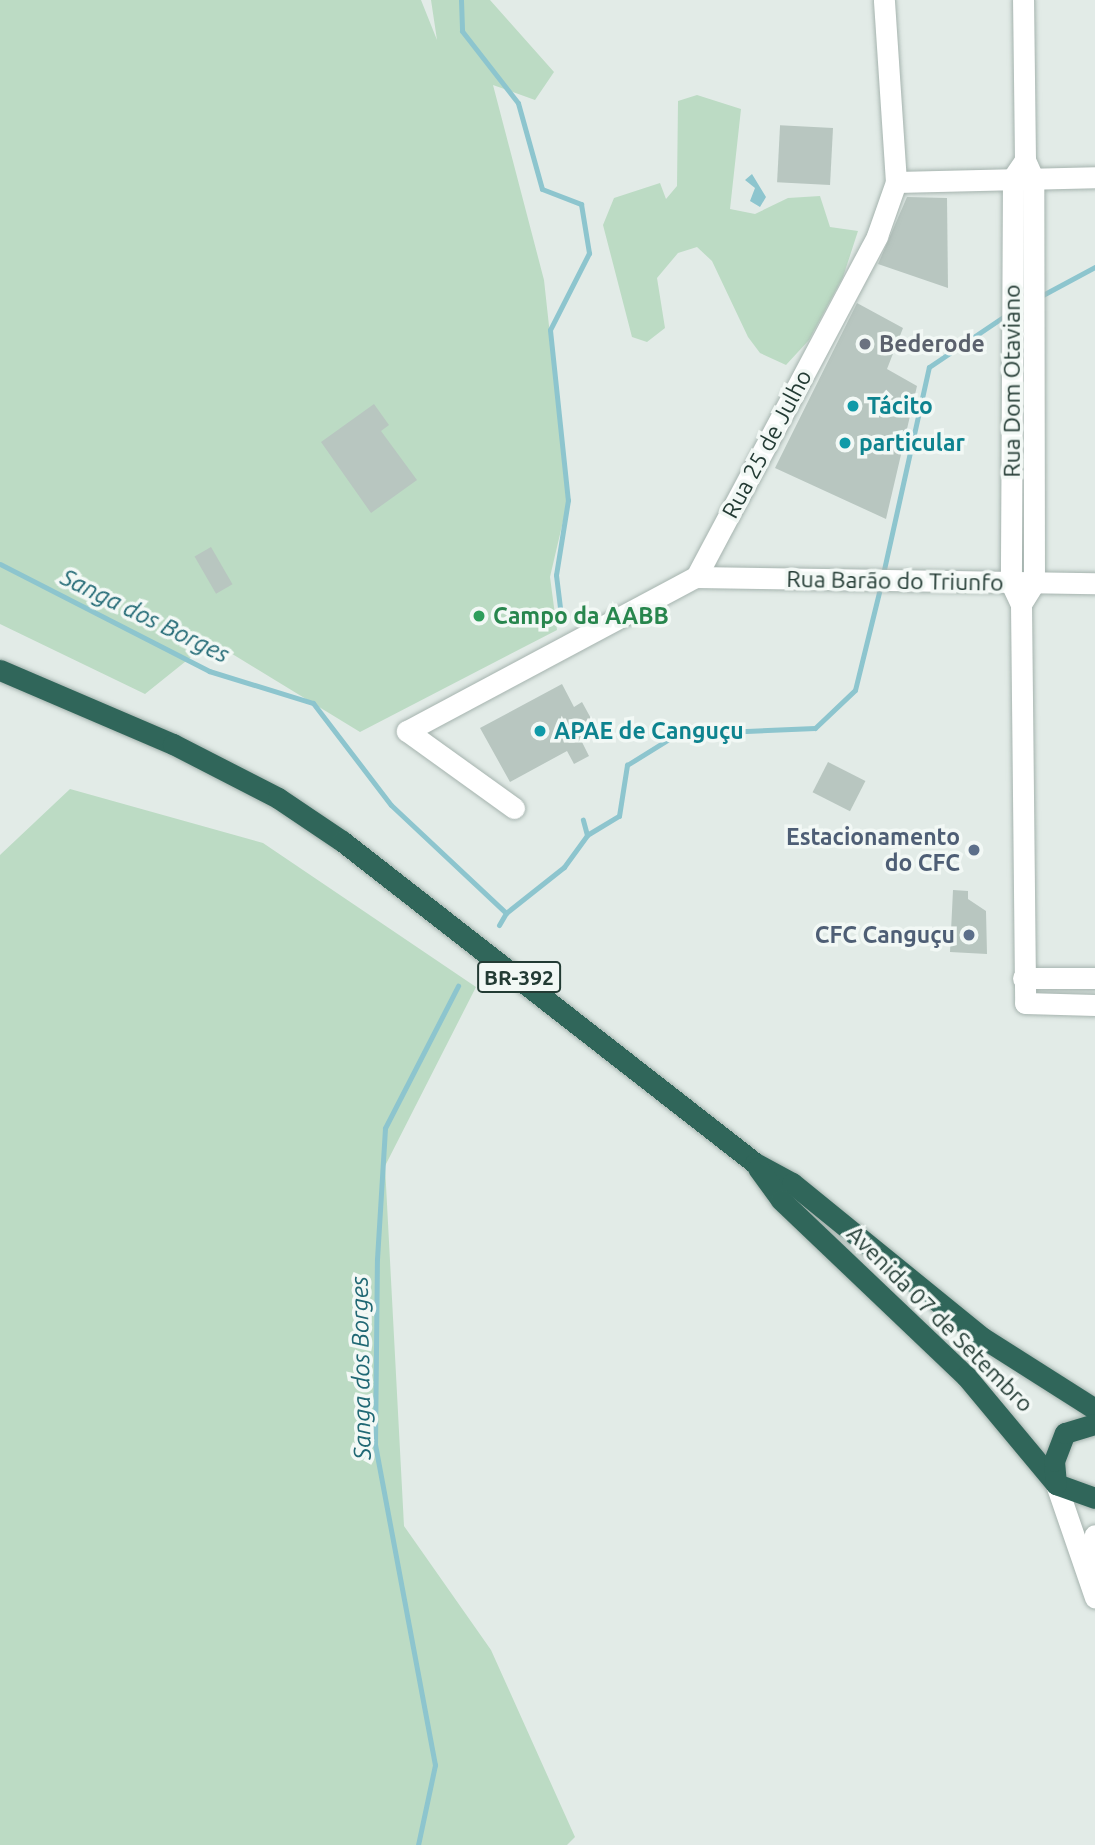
<!DOCTYPE html>
<html>
<head>
<meta charset="utf-8">
<style>
	body { margin:0 }
	#map { position:relative; width:1095px; height:1845px; overflow:hidden; background:#e2ebe7; font-family:Ubuntu,sans-serif }
	div>[style] { position:absolute }
	.green>* { inset:0; background:#bcdbc4 }
	.water>* { inset:0; background:#8dc5ce }
	.stream>* { height:5px; margin:-2.5px; padding:0 2.5px; transform-origin:2.5px; border-radius:2.5px; background:#8dc5ce }
	.building>* { inset:0; background:#b8c6c0; transform-origin:0 0 }
	.roads { filter:drop-shadow(0 0 2px #a5b3ae) drop-shadow(0 0 2px #a5b3ae) }
	.minor>* { height:21px; margin:-10.5px; padding:0 10.5px; transform-origin:10.5px; border-radius:10.5px; background:#fff }
	.highway>* { height:21px; margin:-10.5px; padding:0 10.5px; transform-origin:10.5px; border-radius:10.5px; background:#30665a }
	.dots>* { width:19px; height:19px; translate:-50% -50%; box-sizing:border-box; border:4px solid #f2f8f5; border-radius:50% }
	span { translate:-50% -50%; white-space:nowrap; text-align:center; line-height:1.15; -webkit-text-stroke:7px #f2f8f5; paint-order:stroke }
	.shield-label span { padding:2px 5px; background:#f2f8f5; border:2px solid; border-radius:5px; -webkit-text-stroke-width:0 }
	.shield-label { font-size:21px; color:#233b34; font-weight:700 }
	.worship-label { font-size:23px; color:#5b616d; font-weight:700 }
	.left { translate:0 -50%; text-align:left }
	.street-label { font-size:23px; color:#233b34 }
	.culture-label { font-size:23px; color:#0d838f; font-weight:700 }
	.leisure-label { font-size:23px; color:#27864d; font-weight:700 }
	.service-label { font-size:23px; color:#4e5e75; font-weight:700 }
	.right { translate:-100% -50%; text-align:right }
	.water-label { font-size:24px; color:#206874; font-style:italic }
</style>
</head>
<body>
<div id="map">
	<div class="green">
		<i style="clip-path:polygon(0 0,421px 0,437px 40px,431px 0,490px 0,554px 72px,535px 100px,493px 85px,544px 280px,568px 500px,550px 577px,557px 630px,360px 732px,211px 641px,145px 694px,0 624px)"></i>
		<i style="clip-path:polygon(697px 95px,741px 109px,730px 209px,755px 214px,788px 198px,820px 196px,830px 227px,858px 231px,843px 277px,809px 340px,786px 365px,760px 353px,748px 337px,712px 261px,697px 247px,678px 253px,657px 278px,665px 328px,647px 342px,632px 337px,603px 225px,614px 198px,660px 183px,666px 199px,677px 186px,678px 101px)"></i>
		<i style="clip-path:polygon(70px 789px,263px 843px,476px 987px,385px 1166px,404px 1526px,491px 1650px,575px 1837px,567px 1845px,0 1845px,0 855px)"></i>
	</div>
	<div class="water">
		<i style="clip-path:polygon(752px 174px,766px 197px,760px 207px,750px 201px,755px 188px,745px 180px)"></i>
	</div>
	<div class="stream">
		<i style="left:461px;top:0;width:31px;rotate:88deg"></i>
		<i style="left:462px;top:31px;width:91px;rotate:52.1deg"></i>
		<i style="left:518px;top:103px;width:89px;rotate:74.4deg"></i>
		<i style="left:542px;top:189px;width:42px;rotate:21deg"></i>
		<i style="left:581px;top:204px;width:50px;rotate:80.7deg"></i>
		<i style="left:589px;top:253px;width:86px;rotate:116.9deg"></i>
		<i style="left:550px;top:330px;width:171px;rotate:84deg"></i>
		<i style="left:568px;top:500px;width:76px;rotate:99.1deg"></i>
		<i style="left:556px;top:575px;width:35px;rotate:83deg"></i>
		<i style="left:1039px;top:297px;width:64px;rotate:-28.2deg"></i>
		<i style="left:0;top:564px;width:235px;rotate:27.1deg"></i>
		<i style="left:209px;top:671px;width:109px;rotate:17.1deg"></i>
		<i style="left:313px;top:703px;width:128px;rotate:52.6deg"></i>
		<i style="left:391px;top:805px;width:158px;rotate:43.2deg"></i>
		<i style="left:506px;top:913px;width:14px;rotate:120deg"></i>
		<i style="left:883px;top:574px;width:212px;rotate:-77.5deg"></i>
		<i style="left:929px;top:367px;width:93px;rotate:-34deg"></i>
		<i style="left:587px;top:835px;width:37px;rotate:-31deg"></i>
		<i style="left:619px;top:816px;width:52px;rotate:-81.1deg"></i>
		<i style="left:627px;top:765px;width:59px;rotate:-31.8deg"></i>
		<i style="left:677px;top:734px;width:138px;rotate:-2.5deg"></i>
		<i style="left:815px;top:728px;width:55px;rotate:-43.5deg"></i>
		<i style="left:855px;top:690px;width:109px;rotate:-76.2deg"></i>
		<i style="left:506px;top:913px;width:74px;rotate:-38.4deg"></i>
		<i style="left:564px;top:867px;width:39px;rotate:-54deg"></i>
		<i style="left:587px;top:835px;width:16px;rotate:-105deg"></i>
		<i style="left:418px;top:1845px;width:82px;rotate:-78deg"></i>
		<i style="left:435px;top:1765px;width:326px;rotate:-100.6deg"></i>
		<i style="left:375px;top:1445px;width:186px;rotate:-89.4deg"></i>
		<i style="left:377px;top:1259px;width:131px;rotate:-86.5deg"></i>
		<i style="left:385px;top:1128px;width:160px;rotate:-62.8deg"></i>
	</div>
	<div class="building">
		<i style="left:833px;top:128px;width:57px;height:53px;rotate:93deg"></i>
		<i style="clip-path:polygon(907px 197px,947px 198px,948px 288px,878px 264px)"></i>
		<i style="clip-path:polygon(857px 303px,903px 328px,887px 369px,917px 386px,886px 519px,775px 468px)"></i>
		<i style="clip-path:polygon(374px 404px,389px 425px,381px 431px,417px 480px,371px 513px,321px 442px)"></i>
		<i style="left:211px;top:547px;width:43px;height:19px;rotate:60deg"></i>
		<i style="clip-path:polygon(562px 684px,574px 707px,582px 702px,599px 733px,582px 742px,589px 756px,574px 764px,567px 751px,510px 782px,480px 728px)"></i>
		<i style="left:828px;top:762px;width:42px;height:34px;rotate:27deg"></i>
		<i style="clip-path:polygon(953px 890px,968px 891px,968px 899px,986px 911px,987px 954px,950px 952px)"></i>
	</div>
	<div class="roads">
		<div class="minor">
			<i style="left:1025px;top:160px;width:22px;rotate:124deg"></i>
			<i style="left:1013px;top:178px;width:405px;rotate:90.3deg"></i>
			<i style="left:1011px;top:583px;width:23px;rotate:65deg"></i>
			<i style="left:1021px;top:604px;width:399px;rotate:89.4deg"></i>
			<i style="left:1025px;top:1003px;width:70px;rotate:1.6deg"></i>
			<i style="left:896px;top:182px;width:199px;rotate:-1.4deg"></i>
			<i style="left:696px;top:577px;width:399px;rotate:0.9deg"></i>
			<i style="left:1021px;top:604px;width:25px;rotate:-58deg"></i>
			<i style="left:1034px;top:583px;width:405px;rotate:-90.1deg"></i>
			<i style="left:1033px;top:178px;width:20px;rotate:-114deg"></i>
			<i style="left:1025px;top:160px;width:160px;rotate:-90.7deg"></i>
			<i style="left:514px;top:808px;width:132px;rotate:-144.3deg"></i>
			<i style="left:407px;top:731px;width:327px;rotate:-28.1deg"></i>
			<i style="left:696px;top:577px;width:386px;rotate:-62deg"></i>
			<i style="left:877px;top:236px;width:57px;rotate:-70.6deg"></i>
			<i style="left:896px;top:182px;width:182px;rotate:-93.8deg"></i>
			<i style="left:1023px;top:978px;width:72px"></i>
			<i style="left:1056px;top:1484px;width:120px;rotate:71deg"></i>
			<i style="left:1091px;top:1571px;width:36px;rotate:-84deg"></i>
		</div>
		<div class="highway">
			<i style="left:0;top:670px;width:188px;rotate:23.2deg"></i>
			<i style="left:173px;top:744px;width:118px;rotate:27.2deg"></i>
			<i style="left:278px;top:798px;width:77px;rotate:33.9deg"></i>
			<i style="left:342px;top:841px;width:524px;rotate:37.94deg"></i>
			<i style="left:755px;top:1163px;width:42px;rotate:28.4deg"></i>
			<i style="left:792px;top:1183px;width:246px;rotate:39.1deg"></i>
			<i style="left:983px;top:1338px;width:133px;rotate:32.4deg"></i>
			<i style="left:758px;top:1168px;width:39px;rotate:54deg"></i>
			<i style="left:781px;top:1200px;width:255px;rotate:43.6deg"></i>
			<i style="left:966px;top:1376px;width:141px;rotate:50.2deg"></i>
			<i style="left:1056px;top:1484px;width:41px;rotate:19.7deg"></i>
			<i style="left:1056px;top:1484px;width:23px;rotate:-95deg"></i>
			<i style="left:1054px;top:1461px;width:30px;rotate:-69deg"></i>
			<i style="left:1065px;top:1433px;width:31px;rotate:-17deg"></i>
		</div>
	</div>
	<div class="dots">
		<i style="left:865px;top:344px;background:#6b7280"></i>
		<i style="left:853px;top:406px;background:#0f9aa8"></i>
		<i style="left:845px;top:443px;background:#0f9aa8"></i>
		<i style="left:479px;top:616px;background:#2e9e5b"></i>
		<i style="left:540px;top:731px;background:#0f9aa8"></i>
		<i style="left:974px;top:850px;background:#5c6f8a"></i>
		<i style="left:969px;top:935px;background:#5c6f8a"></i>
	</div>
	<div class="shield-label">
		<span style="left:519px;top:977px">BR-392</span>
	</div>
	<div class="worship-label">
		<span class="left" style="left:879px;top:344px">Bederode</span>
	</div>
	<div class="street-label">
		<span style="left:1012px;top:381px;rotate:-90deg">Rua Dom Otaviano</span>
		<span style="left:767px;top:444px;rotate:-62deg">Rua 25 de Julho</span>
		<span style="left:895px;top:581px;rotate:1deg">Rua Barão do Triunfo</span>
		<span style="left:940px;top:1319px;rotate:45deg">Avenida 07 de Setembro</span>
	</div>
	<div class="culture-label">
		<span class="left" style="left:867px;top:406px">Tácito</span>
		<span class="left" style="left:859px;top:443px">particular</span>
		<span class="left" style="left:554px;top:731px">APAE de Canguçu</span>
	</div>
	<div class="leisure-label">
		<span class="left" style="left:493px;top:616px">Campo da AABB</span>
	</div>
	<div class="service-label">
		<span class="right" style="left:960px;top:850px">Estacionamento<br>do CFC</span>
		<span class="right" style="left:955px;top:935px">CFC Canguçu</span>
	</div>
	<div class="water-label">
		<span style="left:145px;top:616px;rotate:26deg">Sanga dos Borges</span>
		<span style="left:361px;top:1368px;rotate:-91deg">Sanga dos Borges</span>
	</div>
</div>
</body>
</html>
